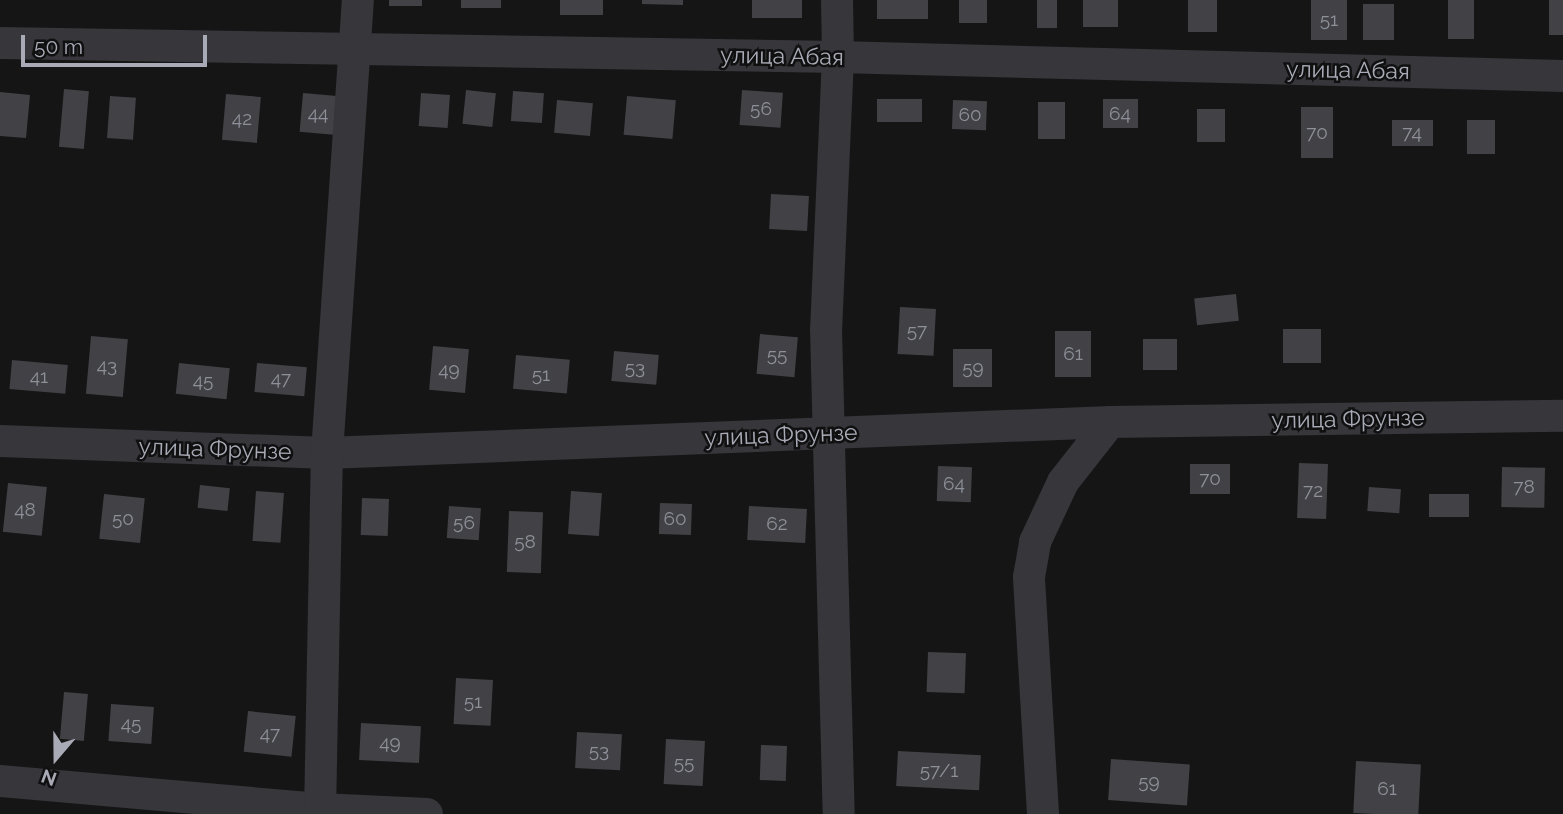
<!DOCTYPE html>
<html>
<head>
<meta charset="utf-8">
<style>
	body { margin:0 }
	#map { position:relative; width:1563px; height:814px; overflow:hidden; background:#151516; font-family:Raleway,sans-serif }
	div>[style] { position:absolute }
	.building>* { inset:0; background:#424246; transform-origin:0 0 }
	.minor>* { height:32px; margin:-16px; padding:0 16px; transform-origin:16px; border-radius:16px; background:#36363b }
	span { translate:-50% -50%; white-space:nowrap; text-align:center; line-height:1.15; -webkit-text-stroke:5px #101011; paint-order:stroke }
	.number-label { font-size:19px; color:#8e9099 }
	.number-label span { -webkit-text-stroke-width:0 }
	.street-label { font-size:23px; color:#a8aab5 }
	.north { position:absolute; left:21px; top:723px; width:70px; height:70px; -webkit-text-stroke:5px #101011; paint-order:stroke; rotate:200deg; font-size:19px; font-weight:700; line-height:28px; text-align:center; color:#a8aab5 }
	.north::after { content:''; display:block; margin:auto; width:24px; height:32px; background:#a8aab5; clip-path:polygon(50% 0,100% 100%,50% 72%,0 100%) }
	.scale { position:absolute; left:21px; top:35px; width:186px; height:32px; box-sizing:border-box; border:4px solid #a8aab5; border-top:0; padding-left:9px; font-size:21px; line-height:24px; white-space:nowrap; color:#a8aab5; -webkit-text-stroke:5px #101011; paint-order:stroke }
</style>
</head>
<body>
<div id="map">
	<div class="building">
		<i style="left:389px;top:0;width:33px;height:6px"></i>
		<i style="left:461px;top:0;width:40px;height:8px"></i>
		<i style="left:560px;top:0;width:43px;height:15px"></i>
		<i style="clip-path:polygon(642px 0,683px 0,683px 5px,642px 4px)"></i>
		<i style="left:752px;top:0;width:50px;height:18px"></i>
		<i style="left:877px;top:0;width:51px;height:19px"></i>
		<i style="left:959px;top:0;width:28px;height:23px"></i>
		<i style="left:1037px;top:0;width:20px;height:28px"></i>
		<i style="left:1083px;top:0;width:35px;height:27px"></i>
		<i style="left:1188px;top:0;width:29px;height:32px"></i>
		<i style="left:1311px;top:0;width:36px;height:40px"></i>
		<i style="left:1448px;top:0;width:26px;height:39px"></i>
		<i style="left:1549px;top:0;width:14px;height:35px"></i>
		<i style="left:1363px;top:4px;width:31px;height:36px"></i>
		<i style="left:64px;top:89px;width:25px;height:58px;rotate:5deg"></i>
		<i style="left:466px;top:90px;width:30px;height:34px;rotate:6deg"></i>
		<i style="left:742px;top:90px;width:41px;height:35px;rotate:4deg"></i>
		<i style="left:513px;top:91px;width:31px;height:30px;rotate:4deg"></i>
		<i style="clip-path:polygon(0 92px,30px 95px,26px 138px,0 136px)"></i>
		<i style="left:303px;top:93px;width:34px;height:39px;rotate:5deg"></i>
		<i style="left:421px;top:93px;width:29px;height:33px;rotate:4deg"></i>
		<i style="left:226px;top:94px;width:35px;height:46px;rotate:5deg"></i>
		<i style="left:110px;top:96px;width:26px;height:42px;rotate:4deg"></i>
		<i style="left:627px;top:96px;width:49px;height:39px;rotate:5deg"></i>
		<i style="left:877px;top:99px;width:45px;height:23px"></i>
		<i style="left:1103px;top:99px;width:35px;height:29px"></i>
		<i style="left:557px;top:100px;width:36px;height:33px;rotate:5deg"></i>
		<i style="left:953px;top:100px;width:34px;height:29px;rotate:2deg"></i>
		<i style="left:1038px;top:102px;width:27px;height:37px"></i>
		<i style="left:1301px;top:107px;width:32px;height:51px"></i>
		<i style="left:1197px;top:109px;width:28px;height:33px"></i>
		<i style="left:1392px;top:120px;width:41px;height:26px"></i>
		<i style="left:1467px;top:120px;width:28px;height:34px"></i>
		<i style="left:771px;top:194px;width:38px;height:35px;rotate:3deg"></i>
		<i style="left:1236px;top:294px;width:27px;height:42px;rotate:84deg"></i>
		<i style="left:900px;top:307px;width:36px;height:47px;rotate:3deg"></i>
		<i style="left:1283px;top:329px;width:38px;height:34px"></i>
		<i style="left:1055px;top:331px;width:36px;height:46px"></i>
		<i style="left:760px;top:334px;width:38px;height:40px;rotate:5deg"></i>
		<i style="left:91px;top:336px;width:37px;height:58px;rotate:5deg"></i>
		<i style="left:1143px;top:339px;width:34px;height:31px"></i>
		<i style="left:433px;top:346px;width:36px;height:44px;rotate:5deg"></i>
		<i style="left:953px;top:349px;width:39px;height:38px"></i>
		<i style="left:614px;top:351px;width:45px;height:30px;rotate:5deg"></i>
		<i style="left:516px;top:355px;width:54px;height:34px;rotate:5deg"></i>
		<i style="left:12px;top:360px;width:56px;height:29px;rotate:5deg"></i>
		<i style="left:179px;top:363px;width:51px;height:31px;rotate:6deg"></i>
		<i style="left:257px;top:363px;width:50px;height:29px;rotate:5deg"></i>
		<i style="left:1299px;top:463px;width:29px;height:55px;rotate:2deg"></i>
		<i style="left:1190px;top:464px;width:40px;height:30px"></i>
		<i style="left:938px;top:466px;width:34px;height:35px;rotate:2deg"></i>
		<i style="left:1502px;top:467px;width:43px;height:40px;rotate:1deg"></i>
		<i style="left:8px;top:483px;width:39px;height:49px;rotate:6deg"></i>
		<i style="left:200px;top:485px;width:30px;height:23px;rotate:6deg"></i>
		<i style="left:1369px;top:487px;width:32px;height:24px;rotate:4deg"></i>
		<i style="left:256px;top:491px;width:28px;height:50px;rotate:4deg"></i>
		<i style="left:571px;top:491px;width:31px;height:43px;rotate:4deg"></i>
		<i style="left:104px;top:494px;width:41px;height:45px;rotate:6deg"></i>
		<i style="left:1429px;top:494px;width:40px;height:23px"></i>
		<i style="left:362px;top:498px;width:27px;height:37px;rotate:2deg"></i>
		<i style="left:660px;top:503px;width:32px;height:31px;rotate:2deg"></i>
		<i style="left:449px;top:506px;width:32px;height:32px;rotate:4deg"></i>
		<i style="left:749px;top:506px;width:58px;height:34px;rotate:3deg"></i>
		<i style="left:509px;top:511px;width:34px;height:61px;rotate:2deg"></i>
		<i style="left:928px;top:652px;width:38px;height:40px;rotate:2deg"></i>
		<i style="left:456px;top:678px;width:37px;height:46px;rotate:3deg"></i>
		<i style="left:64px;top:692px;width:24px;height:47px;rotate:5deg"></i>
		<i style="left:111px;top:704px;width:43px;height:37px;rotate:4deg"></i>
		<i style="left:248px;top:711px;width:48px;height:41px;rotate:6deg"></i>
		<i style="left:361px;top:723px;width:60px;height:37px;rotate:3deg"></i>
		<i style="left:577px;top:732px;width:45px;height:36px;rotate:3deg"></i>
		<i style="left:666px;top:739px;width:39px;height:45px;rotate:3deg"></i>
		<i style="left:761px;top:745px;width:26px;height:35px;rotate:2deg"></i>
		<i style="left:898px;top:751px;width:83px;height:35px;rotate:3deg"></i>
		<i style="left:1111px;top:759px;width:79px;height:41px;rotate:4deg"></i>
		<i style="left:1356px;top:761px;width:65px;height:52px;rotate:3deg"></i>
	</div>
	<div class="minor">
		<i style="left:837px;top:0;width:57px;rotate:89deg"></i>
		<i style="left:838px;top:57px;width:272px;rotate:92.5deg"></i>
		<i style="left:826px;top:329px;width:485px;rotate:88.5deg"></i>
		<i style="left:0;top:43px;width:838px;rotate:0.96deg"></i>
		<i style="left:838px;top:57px;width:725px;rotate:1.5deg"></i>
		<i style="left:0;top:441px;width:327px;rotate:2.1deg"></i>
		<i style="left:327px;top:453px;width:784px;rotate:-2.27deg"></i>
		<i style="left:1110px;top:422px;width:453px;rotate:-0.8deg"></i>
		<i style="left:0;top:781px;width:321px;rotate:5deg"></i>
		<i style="left:320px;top:809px;width:107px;rotate:2.7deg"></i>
		<i style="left:320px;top:814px;width:361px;rotate:-88.9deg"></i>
		<i style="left:327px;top:453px;width:454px;rotate:-86.1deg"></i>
		<i style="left:1043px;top:814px;width:237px;rotate:-93.4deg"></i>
		<i style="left:1029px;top:577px;width:36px;rotate:-80deg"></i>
		<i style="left:1035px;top:542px;width:66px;rotate:-65deg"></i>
		<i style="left:1063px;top:482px;width:76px;rotate:-51.9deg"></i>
	</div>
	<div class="number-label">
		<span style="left:1329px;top:20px">51</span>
		<span style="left:761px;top:109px">56</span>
		<span style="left:318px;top:114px">44</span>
		<span style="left:1120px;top:114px">64</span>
		<span style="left:970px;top:115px">60</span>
		<span style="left:242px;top:119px">42</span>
		<span style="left:1317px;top:133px">70</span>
		<span style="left:1412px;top:133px">74</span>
		<span style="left:917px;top:331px">57</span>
		<span style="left:1073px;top:354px">61</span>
		<span style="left:777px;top:355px">55</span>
		<span style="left:107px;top:366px">43</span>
		<span style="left:635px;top:368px">53</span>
		<span style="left:973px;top:368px">59</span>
		<span style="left:449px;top:370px">49</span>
		<span style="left:541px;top:375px">51</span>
		<span style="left:39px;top:377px">41</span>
		<span style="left:281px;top:379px">47</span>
		<span style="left:203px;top:381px">45</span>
		<span style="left:1210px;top:479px">70</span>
		<span style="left:954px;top:484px">64</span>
		<span style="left:1524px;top:487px">78</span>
		<span style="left:1313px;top:491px">72</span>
		<span style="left:25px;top:510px">48</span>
		<span style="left:123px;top:519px">50</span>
		<span style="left:675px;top:519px">60</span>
		<span style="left:464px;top:523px">56</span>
		<span style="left:777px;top:524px">62</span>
		<span style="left:525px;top:542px">58</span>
		<span style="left:473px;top:702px">51</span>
		<span style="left:131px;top:724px">45</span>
		<span style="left:270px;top:734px">47</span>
		<span style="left:390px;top:743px">49</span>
		<span style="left:599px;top:751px">53</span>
		<span style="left:684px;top:763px">55</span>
		<span style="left:939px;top:771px">57/1</span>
		<span style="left:1149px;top:782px">59</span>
		<span style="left:1387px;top:789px">61</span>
	</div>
	<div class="street-label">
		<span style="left:782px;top:56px;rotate:1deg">улица Абая</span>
		<span style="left:1348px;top:70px;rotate:1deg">улица Абая</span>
		<span style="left:1348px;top:419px;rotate:-1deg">улица Фрунзе</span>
		<span style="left:781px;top:435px;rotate:-2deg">улица Фрунзе</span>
		<span style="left:215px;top:449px;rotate:2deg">улица Фрунзе</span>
	</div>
	<div class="north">N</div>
	<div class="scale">50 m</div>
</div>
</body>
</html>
